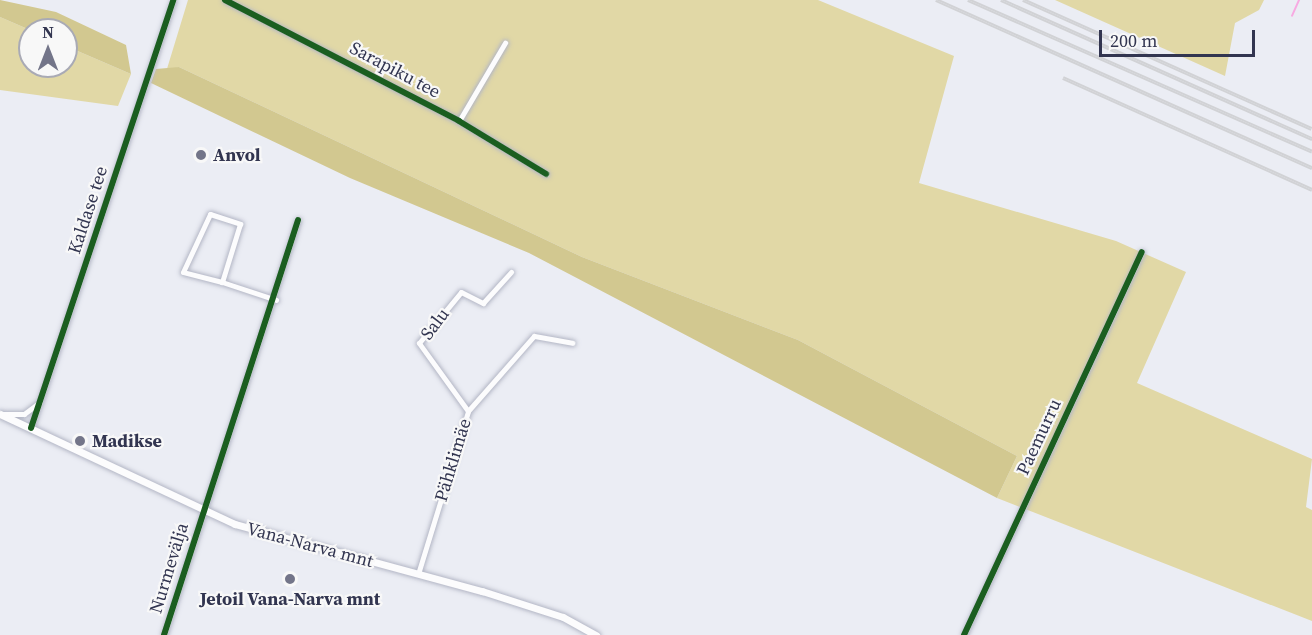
<!DOCTYPE html>
<html>
<head>
<meta charset="utf-8">
<style>
	body { margin:0 }
	#map { position:relative; width:1312px; height:635px; overflow:hidden; background:#ebedf4; font-family:"Source Serif 4",serif }
	div>[style] { position:absolute }
	.green>* { inset:0; background:#e1d8a6 }
	.forest>* { inset:0; background:#d2c890 }
	.stream>* { height:1.5px; margin:-0.75px; padding:0 0.75px; transform-origin:0.75px; border-radius:0.75px; background:#f7aae2 }
	.roads { filter:drop-shadow(0 0 2px #b3b6c5) drop-shadow(0 0 2px #b3b6c5) }
	.minor>* { height:5px; margin:-2.5px; padding:0 2.5px; transform-origin:2.5px; border-radius:2.5px; background:#fcfcfd }
	.major>* { height:7px; margin:-3.5px; padding:0 3.5px; transform-origin:3.5px; border-radius:3.5px; background:#fcfcfd }
	.rail>* { height:4px; margin-top:-2px; transform-origin:0; background:repeating-linear-gradient(90deg,#f8f8f8 0 4.5px,#d1d2d5 0 9px); box-sizing:border-box; border-block:2px solid #d1d2d5 }
	.cycleway>* { height:6px; margin:-3px; padding:0 3px; transform-origin:3px; border-radius:3px; background:#1b5e20 }
	.dots>* { width:16px; height:16px; translate:-50% -50%; box-sizing:border-box; border:3px solid #f8f8f8; border-radius:50% }
	span { translate:-50% -50%; white-space:nowrap; text-align:center; line-height:1.15; -webkit-text-stroke:4.5px #f8f8f8; paint-order:stroke }
	.street-label { font-size:18px; color:#323550 }
	.poi-label { font-size:18px; color:#323550; font-weight:700 }
	.left { translate:0 -50%; text-align:left }
	.north { position:absolute; left:18px; top:18px; width:60px; height:60px; box-sizing:border-box; background:#f8f8f8; border:2px solid #a9aab5; border-radius:50%; rotate:0deg; font-size:16px; font-weight:700; line-height:24px; text-align:center; color:#323550 }
	.north::after { content:''; display:block; margin:auto; width:21px; height:27px; background:#737589; clip-path:polygon(50% 0,100% 100%,50% 72%,0 100%) }
	.scale { position:absolute; left:1099px; top:30px; width:156px; height:27px; box-sizing:border-box; border:3px solid #323550; border-top:0; padding-left:8px; font-size:18px; line-height:21px; white-space:nowrap; color:#323550; -webkit-text-stroke:4px #f8f8f8; paint-order:stroke }
</style>
</head>
<body>
<div id="map">
	<div class="green">
		<i style="clip-path:polygon(188px 0,818px 0,954px 56px,919px 183px,1116px 241px,1186px 272px,1137px 383px,1312px 459px,1306px 507px,1312px 510px,1312px 621px,997px 498px,1017px 456px,798px 340px,582px 257px,179px 67px,166px 72px)"></i>
		<i style="clip-path:polygon(1055px 0,1264px 0,1259px 10px,1235px 23px,1225px 76px)"></i>
		<i style="clip-path:polygon(0 17px,30px 30px,30px 66px,66px 66px,66px 46px,131px 74px,118px 106px,0 90px)"></i>
	</div>
	<div class="forest">
		<i style="clip-path:polygon(0 0,56px 12px,126px 45px,131px 74px,66px 46px,66px 30px,30px 30px,0 17px)"></i>
		<i style="clip-path:polygon(179px 67px,582px 257px,798px 340px,1017px 456px,997px 498px,529px 253px,350px 178px,151px 83px,156px 69px)"></i>
	</div>
	<div class="stream">
		<i style="left:1292px;top:16px;width:17px;rotate:-66deg"></i>
	</div>
	<div class="roads">
		<div class="minor">
			<i style="left:225px;top:0;width:263px;rotate:27.3deg"></i>
			<i style="left:459px;top:121px;width:102px;rotate:31.3deg"></i>
			<i style="left:459px;top:121px;width:91px;rotate:-59.5deg"></i>
			<i style="left:222px;top:282px;width:40px;rotate:-165.6deg"></i>
			<i style="left:183px;top:272px;width:64px;rotate:-65deg"></i>
			<i style="left:210px;top:214px;width:32px;rotate:18deg"></i>
			<i style="left:240px;top:224px;width:61px;rotate:107.2deg"></i>
			<i style="left:222px;top:282px;width:57px;rotate:18.4deg"></i>
			<i style="left:468px;top:411px;width:84px;rotate:-125.8deg"></i>
			<i style="left:419px;top:343px;width:66px;rotate:-50.5deg"></i>
			<i style="left:461px;top:292px;width:25px;rotate:27deg"></i>
			<i style="left:483px;top:303px;width:42px;rotate:-47.9deg"></i>
			<i style="left:2px;top:414px;width:22px"></i>
			<i style="left:24px;top:414px;width:20px;rotate:-37deg"></i>
			<i style="left:31px;top:428px;width:451px;rotate:-71.6deg"></i>
			<i style="left:418px;top:574px;width:170px;rotate:-72.9deg"></i>
			<i style="left:468px;top:411px;width:100px;rotate:-48.7deg"></i>
			<i style="left:534px;top:336px;width:39px;rotate:10deg"></i>
			<i style="left:164px;top:635px;width:436px;rotate:-72.1deg"></i>
			<i style="left:964px;top:635px;width:422px;rotate:-65.1deg"></i>
		</div>
		<div class="major">
			<i style="left:0;top:414px;width:259px;rotate:25.1deg"></i>
			<i style="left:235px;top:524px;width:256px;rotate:15.2deg"></i>
			<i style="left:482px;top:591px;width:85px;rotate:17.8deg"></i>
			<i style="left:563px;top:617px;width:38px;rotate:29deg"></i>
		</div>
	</div>
	<div class="rail">
		<i style="left:936px;top:0;width:412px;rotate:24.1deg"></i>
		<i style="left:968px;top:0;width:376px;rotate:23.8deg"></i>
		<i style="left:1001px;top:0;width:341px;rotate:24.1deg"></i>
		<i style="left:1023px;top:0;width:316px;rotate:24.1deg"></i>
		<i style="left:1063px;top:78px;width:273px;rotate:24.2deg"></i>
	</div>
	<div class="cycleway">
		<i style="left:225px;top:0;width:263px;rotate:27.3deg"></i>
		<i style="left:459px;top:121px;width:102px;rotate:31.3deg"></i>
		<i style="left:31px;top:428px;width:451px;rotate:-71.6deg"></i>
		<i style="left:164px;top:635px;width:436px;rotate:-72.1deg"></i>
		<i style="left:964px;top:635px;width:422px;rotate:-65.1deg"></i>
	</div>
	<div class="dots">
		<i style="left:201px;top:155px;background:#737589"></i>
		<i style="left:80px;top:441px;background:#737589"></i>
		<i style="left:290px;top:579px;background:#737589"></i>
	</div>
	<div class="street-label">
		<span style="left:395px;top:70px;rotate:28deg">Sarapiku tee</span>
		<span style="left:88px;top:210px;rotate:-72deg">Kaldase tee</span>
		<span style="left:435px;top:324px;rotate:-53deg">Salu</span>
		<span style="left:1039px;top:437px;rotate:-65deg">Paemurru</span>
		<span style="left:453px;top:460px;rotate:-73deg">Pähklimäe</span>
		<span style="left:310px;top:545px;rotate:15deg">Vana-Narva mnt</span>
		<span style="left:169px;top:568px;rotate:-73deg">Nurmevälja</span>
	</div>
	<div class="poi-label">
		<span class="left" style="left:213px;top:155px">Anvol</span>
		<span class="left" style="left:92px;top:441px">Madikse</span>
		<span style="left:290px;top:599px">Jetoil Vana-Narva mnt</span>
	</div>
	<div class="north">N</div>
	<div class="scale">200 m</div>
</div>
</body>
</html>
